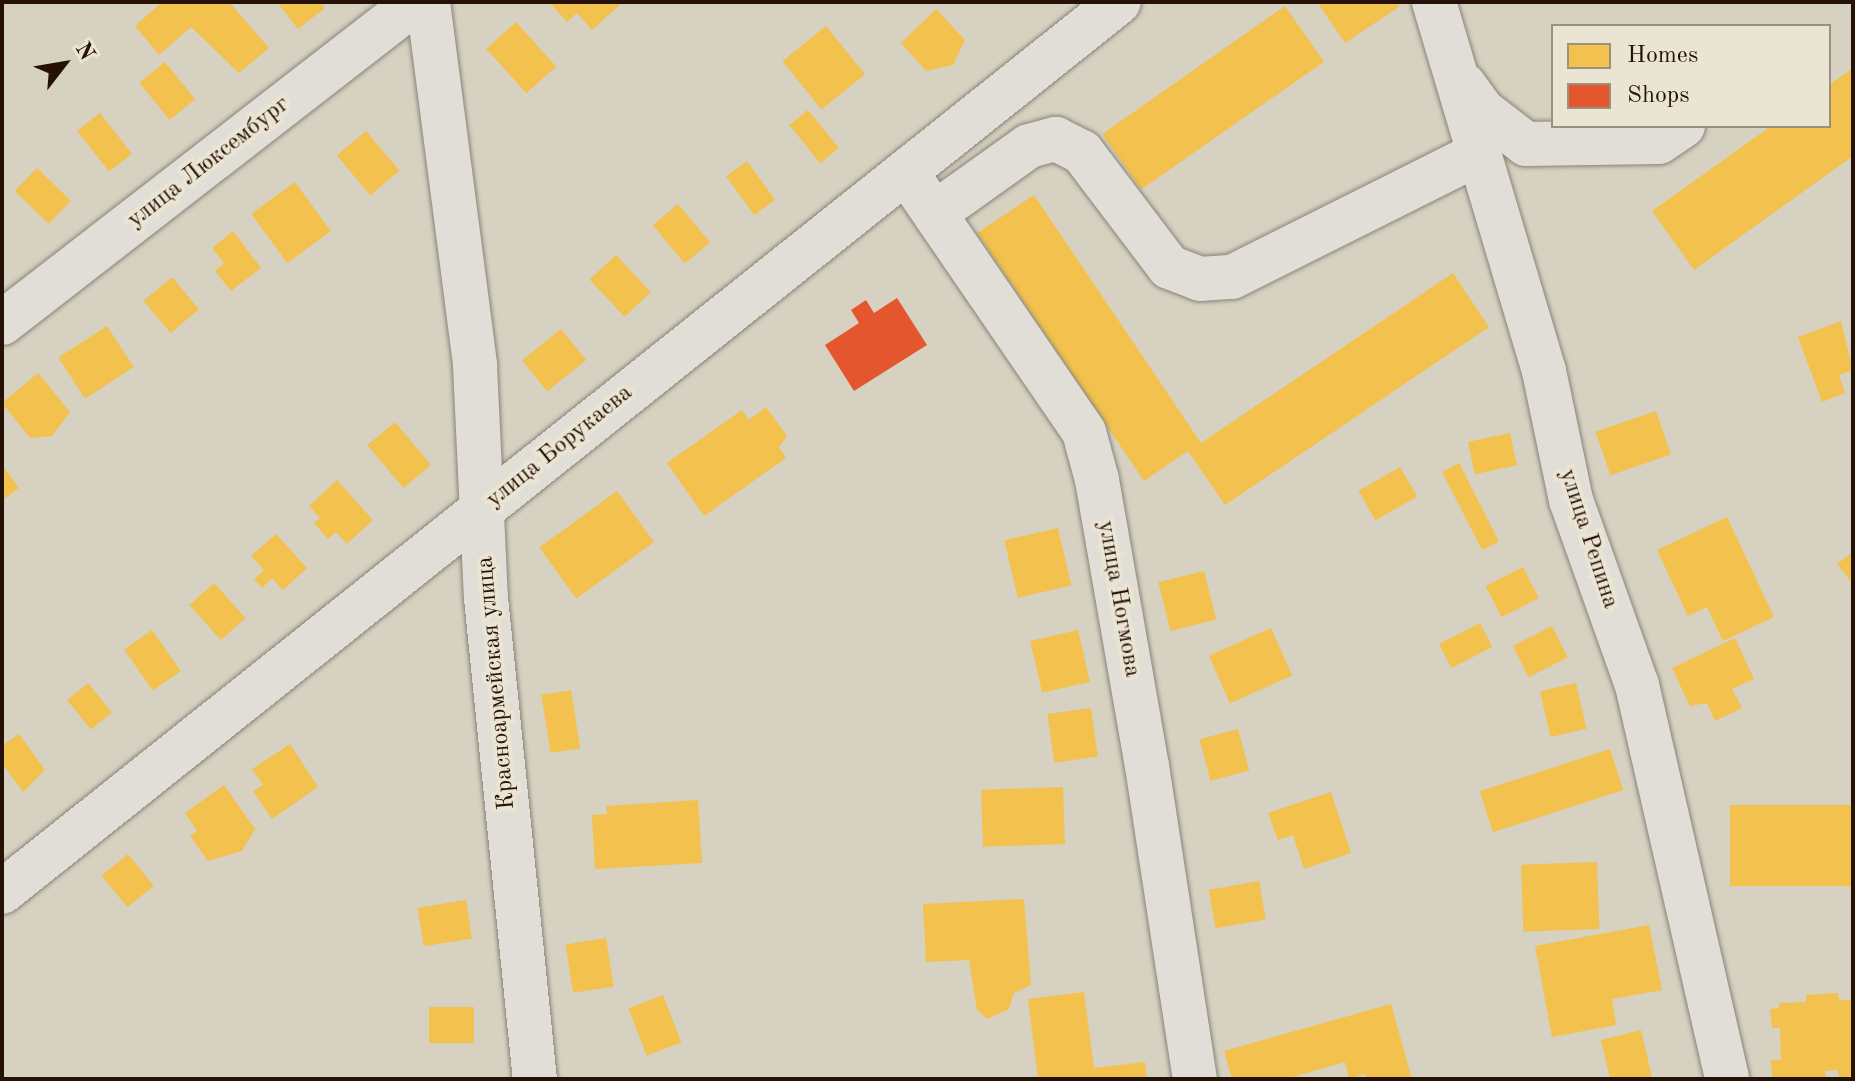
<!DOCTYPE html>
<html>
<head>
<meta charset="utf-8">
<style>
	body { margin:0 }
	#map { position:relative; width:1855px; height:1081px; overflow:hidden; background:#d7d1c1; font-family:"Old Standard TT",serif }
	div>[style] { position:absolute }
	.homes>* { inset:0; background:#f2c14e; transform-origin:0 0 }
	.shops>* { inset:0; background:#e4572e }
	.roads { filter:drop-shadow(0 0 2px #898379) drop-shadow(0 0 2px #898379) }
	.minor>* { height:44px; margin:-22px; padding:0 22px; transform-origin:22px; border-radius:22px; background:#e0ded6 }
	span { translate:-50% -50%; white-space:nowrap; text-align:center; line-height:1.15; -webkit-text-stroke:8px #eae4d2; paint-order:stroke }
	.street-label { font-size:24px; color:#261107 }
	.frame { position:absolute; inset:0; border:4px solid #261107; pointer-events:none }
	.legend { position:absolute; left:1551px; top:24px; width:280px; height:104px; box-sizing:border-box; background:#eae4d2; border:2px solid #9c9081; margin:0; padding:10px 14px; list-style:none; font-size:24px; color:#261107 }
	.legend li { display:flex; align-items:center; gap:16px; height:40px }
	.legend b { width:40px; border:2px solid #9c9081 }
	.north { position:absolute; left:24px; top:24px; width:80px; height:80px; -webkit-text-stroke:6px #eae4d2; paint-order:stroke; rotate:59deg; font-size:22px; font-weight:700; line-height:32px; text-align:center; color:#261107 }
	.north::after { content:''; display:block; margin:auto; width:28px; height:36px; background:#261107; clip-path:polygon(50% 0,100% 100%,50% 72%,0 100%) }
</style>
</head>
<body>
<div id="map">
	<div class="homes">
		<i style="clip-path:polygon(162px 2px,229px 2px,269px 48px,239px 73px,191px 27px,159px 55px,135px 26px)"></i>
		<i style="clip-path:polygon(277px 2px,320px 2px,325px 8px,298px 29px)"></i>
		<i style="clip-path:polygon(549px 2px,620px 2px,621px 4px,592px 30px,577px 13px,567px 22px)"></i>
		<i style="clip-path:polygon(1317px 2px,1396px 2px,1399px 7px,1345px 43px)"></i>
		<i style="left:1285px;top:6px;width:68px;height:223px;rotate:55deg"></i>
		<i style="clip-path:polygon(936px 9px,965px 40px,953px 65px,926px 71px,901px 43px)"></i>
		<i style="left:516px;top:22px;width:60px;height:40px;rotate:48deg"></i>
		<i style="left:826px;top:26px;width:62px;height:56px;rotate:51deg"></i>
		<i style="left:165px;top:62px;width:48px;height:33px;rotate:51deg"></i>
		<i style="clip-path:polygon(1853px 68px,1853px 156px,1694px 270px,1652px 211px,1771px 126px,1829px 126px,1829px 85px)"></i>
		<i style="left:808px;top:110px;width:49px;height:24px;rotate:51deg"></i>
		<i style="left:100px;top:113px;width:52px;height:29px;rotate:52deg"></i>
		<i style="left:366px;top:131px;width:52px;height:38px;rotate:50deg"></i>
		<i style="left:747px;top:161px;width:48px;height:26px;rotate:54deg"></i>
		<i style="left:37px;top:168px;width:47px;height:32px;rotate:44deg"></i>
		<i style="left:295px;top:182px;width:61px;height:54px;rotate:54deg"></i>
		<i style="clip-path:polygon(1034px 195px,1201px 443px,1453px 273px,1489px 327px,1225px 505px,1188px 451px,1144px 481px,977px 233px)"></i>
		<i style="left:678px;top:204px;width:50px;height:33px;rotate:50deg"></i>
		<i style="clip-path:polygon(233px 231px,261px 268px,231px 291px,215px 271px,224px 263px,212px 248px)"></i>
		<i style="left:616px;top:255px;width:51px;height:36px;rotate:47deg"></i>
		<i style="left:172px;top:277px;width:42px;height:37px;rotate:50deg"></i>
		<i style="clip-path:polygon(1841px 321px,1853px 370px,1839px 375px,1845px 393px,1822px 402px,1798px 337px)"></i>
		<i style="left:107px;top:326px;width:49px;height:58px;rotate:57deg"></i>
		<i style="left:561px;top:329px;width:40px;height:50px;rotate:51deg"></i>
		<i style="clip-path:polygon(38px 373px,70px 412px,52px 436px,30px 438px,2px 403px)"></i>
		<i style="clip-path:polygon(766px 407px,787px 436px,779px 447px,786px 458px,704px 516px,667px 463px,742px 410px,749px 420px)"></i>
		<i style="left:1656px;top:411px;width:46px;height:64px;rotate:71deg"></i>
		<i style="left:395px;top:422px;width:56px;height:36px;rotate:50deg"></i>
		<i style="left:1510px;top:433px;width:33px;height:43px;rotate:78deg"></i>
		<i style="left:1459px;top:463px;width:88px;height:19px;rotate:63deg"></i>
		<i style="clip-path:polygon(2px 465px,19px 488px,2px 500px)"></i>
		<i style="left:1400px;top:467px;width:34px;height:48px;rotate:60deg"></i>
		<i style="clip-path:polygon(337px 480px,373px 520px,347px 544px,336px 532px,328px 539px,314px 523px,320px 518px,309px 506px)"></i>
		<i style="left:617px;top:491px;width:63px;height:96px;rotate:54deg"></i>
		<i style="clip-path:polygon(1727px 517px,1774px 617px,1723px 641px,1707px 607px,1688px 616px,1657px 550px)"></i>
		<i style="left:1058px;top:528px;width:59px;height:55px;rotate:77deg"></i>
		<i style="clip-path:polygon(276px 534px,307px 568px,283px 590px,272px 578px,262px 588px,254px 579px,264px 570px,251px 556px)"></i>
		<i style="clip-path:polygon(1853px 552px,1853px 584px,1837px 564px)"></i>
		<i style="left:1523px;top:567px;width:35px;height:42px;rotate:63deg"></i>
		<i style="left:1204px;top:571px;width:50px;height:47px;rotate:76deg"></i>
		<i style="left:214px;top:583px;width:47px;height:33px;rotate:48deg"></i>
		<i style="left:1480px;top:623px;width:27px;height:46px;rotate:63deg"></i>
		<i style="left:1552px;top:626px;width:35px;height:44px;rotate:63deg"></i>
		<i style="left:1271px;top:628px;width:52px;height:68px;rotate:66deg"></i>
		<i style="left:152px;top:630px;width:50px;height:34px;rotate:55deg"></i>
		<i style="left:1078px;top:630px;width:53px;height:49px;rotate:77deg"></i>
		<i style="clip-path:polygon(1735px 638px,1754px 679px,1732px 689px,1742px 708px,1715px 721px,1707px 703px,1690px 706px,1672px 668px)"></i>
		<i style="left:88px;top:683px;width:38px;height:27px;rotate:51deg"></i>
		<i style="left:1576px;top:683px;width:47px;height:37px;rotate:77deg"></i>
		<i style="left:571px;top:690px;width:59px;height:30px;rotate:81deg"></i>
		<i style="left:1091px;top:708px;width:49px;height:44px;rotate:82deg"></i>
		<i style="left:1238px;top:729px;width:43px;height:40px;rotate:75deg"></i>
		<i style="clip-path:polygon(19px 734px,45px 770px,23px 792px,2px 763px,2px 746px)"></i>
		<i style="clip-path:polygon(290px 744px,318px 787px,272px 819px,253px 791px,263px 785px,252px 769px)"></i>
		<i style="left:1610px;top:749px;width:43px;height:137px;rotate:72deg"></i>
		<i style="clip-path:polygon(224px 785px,255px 829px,242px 851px,208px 861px,190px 836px,197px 831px,185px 813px)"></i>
		<i style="left:1063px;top:787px;width:57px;height:82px;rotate:88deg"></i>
		<i style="clip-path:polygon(1331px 792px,1351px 853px,1304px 869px,1293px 835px,1278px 840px,1268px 813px)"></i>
		<i style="clip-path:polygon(698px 800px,702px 863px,595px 869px,592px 815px,607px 814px,606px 806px)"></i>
		<i style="left:1853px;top:805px;width:81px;height:123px;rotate:90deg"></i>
		<i style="left:128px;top:854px;width:41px;height:34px;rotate:51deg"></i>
		<i style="left:1597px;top:862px;width:67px;height:76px;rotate:88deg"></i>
		<i style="left:1259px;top:881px;width:39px;height:51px;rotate:80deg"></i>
		<i style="clip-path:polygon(1024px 899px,1031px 985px,1014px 993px,1009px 1009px,987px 1019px,977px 1010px,969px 960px,926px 962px,923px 904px)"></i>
		<i style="left:466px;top:900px;width:39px;height:49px;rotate:81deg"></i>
		<i style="clip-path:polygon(1649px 925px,1662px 990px,1612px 999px,1616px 1025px,1552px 1037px,1535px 946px)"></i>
		<i style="left:606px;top:938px;width:49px;height:41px;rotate:81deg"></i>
		<i style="clip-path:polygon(1084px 992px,1094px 1068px,1145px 1062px,1147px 1079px,1038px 1079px,1028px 999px)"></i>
		<i style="clip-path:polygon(1838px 993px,1839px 1000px,1853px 1000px,1853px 1079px,1839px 1079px,1838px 1070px,1825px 1071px,1826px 1079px,1772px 1077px,1771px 1060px,1781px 1060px,1780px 1028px,1772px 1028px,1770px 1009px,1779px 1008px,1779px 1003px,1806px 1002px,1806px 995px)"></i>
		<i style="left:663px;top:995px;width:51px;height:37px;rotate:69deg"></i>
		<i style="clip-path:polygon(1391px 1004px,1412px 1079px,1367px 1079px,1365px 1074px,1349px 1079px,1345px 1062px,1285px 1079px,1232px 1079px,1224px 1051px)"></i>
		<i style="left:429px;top:1007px;width:45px;height:36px"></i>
		<i style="clip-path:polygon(1641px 1030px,1652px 1077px,1610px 1079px,1601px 1040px)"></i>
	</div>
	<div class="shops">
		<i style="clip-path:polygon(897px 298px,927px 345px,854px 391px,825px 345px,859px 323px,851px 310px,866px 300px,874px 313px)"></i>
	</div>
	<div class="roads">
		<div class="minor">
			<i style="left:428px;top:2px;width:367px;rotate:82.6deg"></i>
			<i style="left:475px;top:366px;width:232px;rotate:87.3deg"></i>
			<i style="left:486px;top:598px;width:483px;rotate:84.2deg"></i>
			<i style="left:1434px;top:2px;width:385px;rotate:73.4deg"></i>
			<i style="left:1544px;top:371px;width:132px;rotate:78.2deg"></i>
			<i style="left:1571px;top:500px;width:196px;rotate:70.4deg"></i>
			<i style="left:1637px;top:685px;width:404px;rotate:77.1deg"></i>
			<i style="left:1464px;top:85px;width:32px;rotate:54deg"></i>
			<i style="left:1483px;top:111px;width:54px;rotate:37.5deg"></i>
			<i style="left:1526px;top:144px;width:133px;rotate:-0.9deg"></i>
			<i style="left:1659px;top:142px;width:29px;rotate:-34deg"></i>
			<i style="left:906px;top:172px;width:315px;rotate:55.6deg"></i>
			<i style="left:1084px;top:432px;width:50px;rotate:74.8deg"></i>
			<i style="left:1097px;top:480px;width:290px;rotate:80.1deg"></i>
			<i style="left:1147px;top:766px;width:317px;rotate:81.3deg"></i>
			<i style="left:935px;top:213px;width:115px;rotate:-35.5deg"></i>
			<i style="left:1029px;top:146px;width:28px;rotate:-15deg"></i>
			<i style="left:1056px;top:139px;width:29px;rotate:27deg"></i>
			<i style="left:1082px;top:152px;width:144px;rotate:52.9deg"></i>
			<i style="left:1169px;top:267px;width:33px;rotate:21deg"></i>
			<i style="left:1200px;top:279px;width:32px;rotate:-4deg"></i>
			<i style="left:1232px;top:277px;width:277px;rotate:-26.6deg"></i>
			<i style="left:2px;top:323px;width:524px;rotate:-37.79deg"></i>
			<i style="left:2px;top:892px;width:1428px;rotate:-38.55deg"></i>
		</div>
	</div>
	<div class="street-label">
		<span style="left:209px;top:163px;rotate:-38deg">улица Люксембург</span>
		<span style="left:560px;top:447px;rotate:-39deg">улица Борукаева</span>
		<span style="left:1588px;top:539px;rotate:72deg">улица Репина</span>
		<span style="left:1118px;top:599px;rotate:80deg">улица Ногмова</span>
		<span style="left:497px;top:683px;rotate:-95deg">Красноармейская улица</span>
	</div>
	<div class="frame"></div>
	<ul class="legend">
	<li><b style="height:22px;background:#f2c14e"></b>Homes</li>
	<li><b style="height:22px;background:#e4572e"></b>Shops</li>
	</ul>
	<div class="north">N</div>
</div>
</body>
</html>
